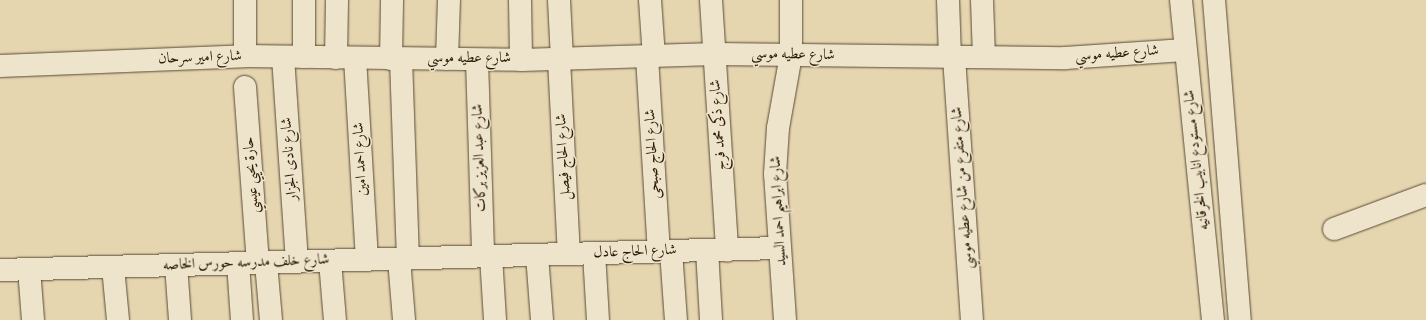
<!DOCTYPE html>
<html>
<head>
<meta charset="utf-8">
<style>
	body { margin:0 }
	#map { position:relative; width:1426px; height:320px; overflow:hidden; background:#e5d6b0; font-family:Vollkorn,Amiri,serif }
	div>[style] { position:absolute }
	.roads { filter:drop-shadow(0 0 1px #5a4a33) drop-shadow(0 0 1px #5a4a33) }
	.minor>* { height:22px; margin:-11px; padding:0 11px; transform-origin:11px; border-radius:11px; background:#eee4cc }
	span { translate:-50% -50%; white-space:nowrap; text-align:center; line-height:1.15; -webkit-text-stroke:3px #eee4cc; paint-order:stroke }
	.street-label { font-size:15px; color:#2b1b09 }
</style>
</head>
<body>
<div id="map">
	<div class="roads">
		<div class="minor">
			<i style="left:304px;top:0;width:57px;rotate:90deg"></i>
			<i style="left:520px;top:0;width:60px;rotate:89deg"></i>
			<i style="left:559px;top:0;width:59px;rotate:87.1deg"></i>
			<i style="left:650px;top:0;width:57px;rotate:86deg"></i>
			<i style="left:711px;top:0;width:251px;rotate:86.3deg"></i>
			<i style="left:948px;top:0;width:57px;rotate:88deg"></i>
			<i style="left:982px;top:0;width:57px;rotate:88deg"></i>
			<i style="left:1181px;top:0;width:322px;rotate:84.3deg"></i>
			<i style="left:1214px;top:0;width:321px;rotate:85.4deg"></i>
			<i style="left:245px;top:56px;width:56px;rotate:-90deg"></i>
			<i style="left:283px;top:57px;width:205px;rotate:86.1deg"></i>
			<i style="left:647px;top:57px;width:195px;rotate:86.5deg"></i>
			<i style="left:954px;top:57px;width:264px;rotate:86.1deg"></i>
			<i style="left:336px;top:58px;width:58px;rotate:-89deg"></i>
			<i style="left:355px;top:58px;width:202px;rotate:86.6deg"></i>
			<i style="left:391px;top:59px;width:59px;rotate:-89deg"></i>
			<i style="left:401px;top:59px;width:200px;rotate:88deg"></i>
			<i style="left:447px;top:59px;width:59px;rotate:-88.1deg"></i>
			<i style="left:559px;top:59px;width:195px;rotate:87.1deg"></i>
			<i style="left:477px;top:60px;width:196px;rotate:88.2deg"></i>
			<i style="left:0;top:66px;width:245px;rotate:-2.3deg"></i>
			<i style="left:245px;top:56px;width:276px;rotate:0.8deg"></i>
			<i style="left:521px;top:60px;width:194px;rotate:-1.8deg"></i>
			<i style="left:715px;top:54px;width:350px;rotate:0.7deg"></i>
			<i style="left:1065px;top:58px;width:120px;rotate:-3.8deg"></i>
			<i style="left:245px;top:87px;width:176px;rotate:85.8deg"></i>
			<i style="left:1334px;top:229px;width:98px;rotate:-20.3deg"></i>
			<i style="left:707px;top:250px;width:70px;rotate:86.7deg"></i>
			<i style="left:671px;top:251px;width:69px;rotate:85.9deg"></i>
			<i style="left:594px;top:253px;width:67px;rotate:86.6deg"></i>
			<i style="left:537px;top:255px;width:65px;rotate:85.6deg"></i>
			<i style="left:491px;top:256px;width:64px;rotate:86.4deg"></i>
			<i style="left:399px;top:259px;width:61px;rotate:85.3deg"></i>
			<i style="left:330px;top:261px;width:59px;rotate:85.2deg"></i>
			<i style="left:238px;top:263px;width:57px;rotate:86deg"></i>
			<i style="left:266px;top:263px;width:57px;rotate:85deg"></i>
			<i style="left:176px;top:265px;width:55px;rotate:85.8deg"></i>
			<i style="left:113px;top:267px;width:53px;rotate:84.6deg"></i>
			<i style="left:29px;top:269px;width:51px;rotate:85.5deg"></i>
			<i style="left:0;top:270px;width:780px;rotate:-1.62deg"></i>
			<i style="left:785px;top:320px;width:146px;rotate:-93.9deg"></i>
			<i style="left:775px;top:174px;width:46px;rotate:-86.3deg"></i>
			<i style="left:778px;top:128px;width:74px;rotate:-79.9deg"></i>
			<i style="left:791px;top:55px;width:55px;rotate:-90deg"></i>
		</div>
	</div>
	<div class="street-label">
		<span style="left:1117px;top:54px;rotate:-4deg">شارع عطيه موسي</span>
		<span style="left:793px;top:55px;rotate:1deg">شارع عطيه موسي</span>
		<span style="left:200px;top:58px;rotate:-2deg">شارع امير سرحان</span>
		<span style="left:469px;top:59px">شارع عطيه موسي</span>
		<span style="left:719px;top:125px;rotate:-94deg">شارع ذكى محمد فرج</span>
		<span style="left:653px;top:154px;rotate:-93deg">شارع الحاج صبحى</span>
		<span style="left:564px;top:157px;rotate:-93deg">شارع الحاج فيصل</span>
		<span style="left:480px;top:158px;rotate:-92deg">شارع عبد العزيز بركات</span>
		<span style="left:290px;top:159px;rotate:-94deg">شارع نادى الجزار</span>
		<span style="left:361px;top:159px;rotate:-93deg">شارع احمد امين</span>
		<span style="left:1197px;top:160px;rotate:-96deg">شارع مستودع انابيب الخرقانيه</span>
		<span style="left:252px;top:175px;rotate:-94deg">حارة يحيي عيسي</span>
		<span style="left:963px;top:188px;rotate:-94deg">شارع متفرع من شارع عطيه موسي</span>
		<span style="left:779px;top:211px;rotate:-93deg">شارع ابراهيم احمد السيد</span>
		<span style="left:635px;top:252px;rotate:-2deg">شارع الحاج عادل</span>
		<span style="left:246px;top:263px;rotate:-2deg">شارع خلف مدرسه حورس الخاصه</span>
	</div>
</div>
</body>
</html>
